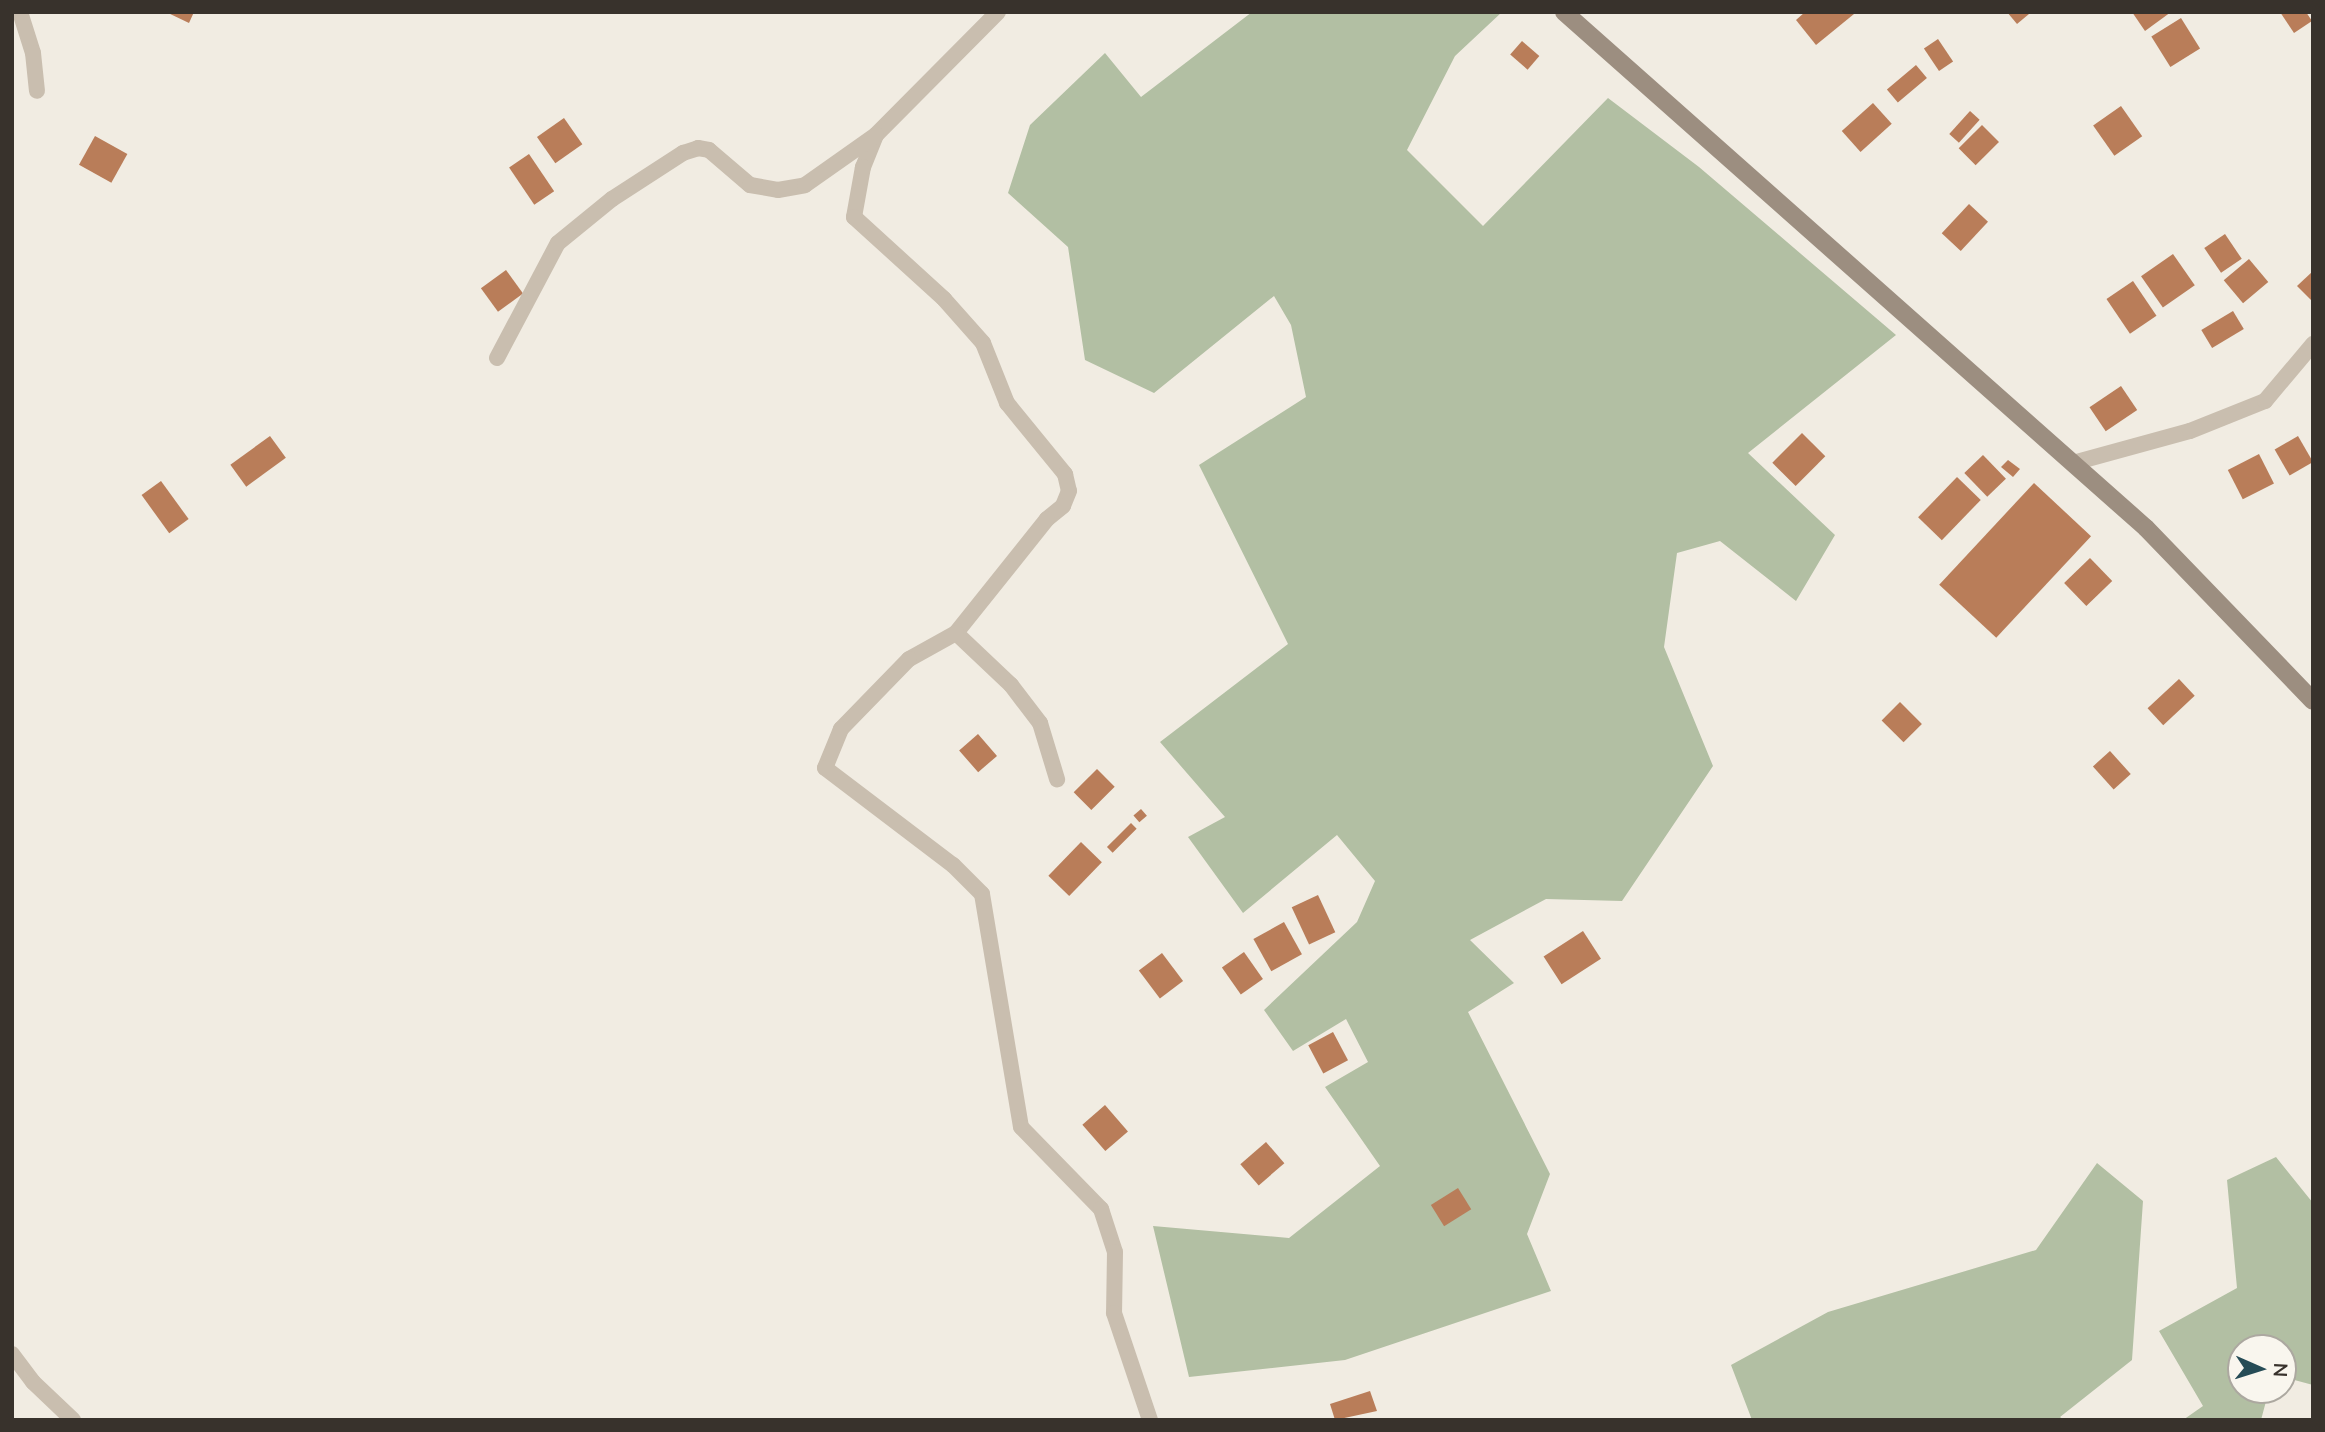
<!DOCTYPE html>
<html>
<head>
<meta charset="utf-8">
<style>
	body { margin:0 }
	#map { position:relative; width:2325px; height:1432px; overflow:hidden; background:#f1ece2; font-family:Mulish,sans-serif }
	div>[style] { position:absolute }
	.green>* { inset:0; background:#b2bfa3 }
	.building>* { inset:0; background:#b97d59; transform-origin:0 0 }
	.minor>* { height:16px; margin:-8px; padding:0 8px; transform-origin:8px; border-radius:8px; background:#c9beaf }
	.secondary>* { height:18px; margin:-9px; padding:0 9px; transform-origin:9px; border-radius:9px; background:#9c8e80 }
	span { translate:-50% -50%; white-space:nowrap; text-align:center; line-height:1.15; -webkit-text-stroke:5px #f9f6ee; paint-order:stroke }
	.frame { position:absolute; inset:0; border:14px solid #38322c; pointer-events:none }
	.north { position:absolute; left:2227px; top:1334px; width:70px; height:70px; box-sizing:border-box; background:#f9f6ee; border:2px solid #aca8a0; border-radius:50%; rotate:93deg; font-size:19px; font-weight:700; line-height:28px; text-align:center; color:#38322c }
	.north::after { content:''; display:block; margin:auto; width:24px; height:32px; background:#264c56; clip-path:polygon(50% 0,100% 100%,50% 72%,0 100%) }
</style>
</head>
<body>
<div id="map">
	<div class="green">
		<i style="clip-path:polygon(1252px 12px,1502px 12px,1455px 56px,1407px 150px,1483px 226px,1608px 98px,1699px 167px,1896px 335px,1748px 453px,1835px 535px,1796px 601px,1720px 541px,1677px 553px,1664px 647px,1713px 766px,1622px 901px,1546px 899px,1470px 940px,1514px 983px,1468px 1012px,1550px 1174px,1527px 1234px,1551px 1291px,1345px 1360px,1189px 1377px,1153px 1226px,1289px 1238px,1380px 1166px,1325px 1087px,1368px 1062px,1346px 1019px,1293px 1051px,1264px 1010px,1357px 922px,1375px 881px,1337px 835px,1243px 913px,1188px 837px,1225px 817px,1160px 742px,1288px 644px,1199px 465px,1306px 397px,1291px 325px,1274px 296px,1154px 393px,1085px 360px,1068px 247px,1008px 193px,1030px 125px,1105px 53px,1141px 97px)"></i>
		<i style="clip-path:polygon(2276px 1157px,2313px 1203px,2313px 1385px,2283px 1377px,2283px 1348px,2241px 1348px,2241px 1390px,2269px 1390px,2261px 1420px,2183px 1420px,2203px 1406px,2159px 1331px,2237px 1288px,2227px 1180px)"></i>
		<i style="clip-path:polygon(2097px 1163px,2143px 1201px,2132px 1360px,2060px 1417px,2064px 1420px,1752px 1420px,1731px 1365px,1828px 1312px,2036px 1250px)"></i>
	</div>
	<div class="building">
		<i style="clip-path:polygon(166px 12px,194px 12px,189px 23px)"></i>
		<i style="clip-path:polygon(1805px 12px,1853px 12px,1854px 14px,1816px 45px,1796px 20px)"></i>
		<i style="clip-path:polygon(2007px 12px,2027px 12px,2029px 14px,2017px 24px)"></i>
		<i style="clip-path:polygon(2132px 12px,2171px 12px,2145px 31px)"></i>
		<i style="clip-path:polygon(2280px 12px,2306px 12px,2312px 21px,2294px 33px)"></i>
		<i style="left:2181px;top:18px;width:36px;height:35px;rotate:58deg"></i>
		<i style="left:1938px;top:39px;width:27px;height:17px;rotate:56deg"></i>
		<i style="left:1522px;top:41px;width:23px;height:18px;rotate:41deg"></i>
		<i style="left:1916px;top:65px;width:17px;height:38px;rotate:50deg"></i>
		<i style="left:1873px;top:103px;width:28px;height:42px;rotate:48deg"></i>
		<i style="left:2121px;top:106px;width:37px;height:34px;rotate:55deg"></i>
		<i style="left:1970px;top:111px;width:13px;height:31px;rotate:42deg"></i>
		<i style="left:564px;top:118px;width:32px;height:33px;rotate:55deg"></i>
		<i style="left:1982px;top:125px;width:24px;height:33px;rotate:45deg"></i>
		<i style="left:95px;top:136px;width:37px;height:33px;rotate:29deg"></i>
		<i style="left:529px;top:154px;width:45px;height:24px;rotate:56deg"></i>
		<i style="left:1969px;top:204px;width:26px;height:40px;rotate:43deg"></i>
		<i style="left:2225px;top:234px;width:30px;height:25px;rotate:56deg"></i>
		<i style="left:2173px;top:254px;width:38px;height:39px;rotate:55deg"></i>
		<i style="left:2249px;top:259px;width:30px;height:33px;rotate:50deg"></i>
		<i style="left:506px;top:270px;width:29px;height:31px;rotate:54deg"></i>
		<i style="clip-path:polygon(2313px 271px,2313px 302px,2297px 286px)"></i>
		<i style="left:2133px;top:281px;width:42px;height:32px;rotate:56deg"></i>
		<i style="left:2233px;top:311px;width:21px;height:37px;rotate:59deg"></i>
		<i style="left:2121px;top:386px;width:29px;height:38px;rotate:56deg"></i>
		<i style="left:1802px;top:433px;width:33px;height:42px;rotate:45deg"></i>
		<i style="left:270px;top:436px;width:27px;height:49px;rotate:54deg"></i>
		<i style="left:2298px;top:436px;width:30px;height:27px;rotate:60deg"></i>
		<i style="left:2259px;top:454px;width:33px;height:35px;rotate:63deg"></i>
		<i style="left:1983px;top:455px;width:33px;height:26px;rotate:46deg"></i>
		<i style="clip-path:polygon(2008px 460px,2020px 469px,2013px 477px,2001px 467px)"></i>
		<i style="left:1957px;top:477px;width:33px;height:56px;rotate:44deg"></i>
		<i style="left:161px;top:481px;width:47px;height:24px;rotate:54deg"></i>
		<i style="left:2034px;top:483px;width:78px;height:139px;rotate:43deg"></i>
		<i style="left:2090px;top:558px;width:32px;height:36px;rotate:46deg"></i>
		<i style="left:2179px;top:679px;width:23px;height:43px;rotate:47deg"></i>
		<i style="left:1900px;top:702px;width:31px;height:26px;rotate:45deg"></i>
		<i style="left:978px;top:734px;width:29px;height:25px;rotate:49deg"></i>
		<i style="left:2110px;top:751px;width:31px;height:23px;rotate:48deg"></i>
		<i style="left:1097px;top:769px;width:25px;height:33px;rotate:45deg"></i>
		<i style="left:1141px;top:809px;width:9px;height:10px;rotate:49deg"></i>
		<i style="left:1131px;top:823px;width:8px;height:34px;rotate:45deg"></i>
		<i style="left:1081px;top:842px;width:29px;height:47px;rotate:44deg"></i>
		<i style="left:1318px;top:895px;width:41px;height:29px;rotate:65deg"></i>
		<i style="left:1284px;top:922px;width:37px;height:35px;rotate:61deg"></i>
		<i style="left:1583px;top:931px;width:33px;height:47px;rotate:57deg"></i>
		<i style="left:1244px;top:952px;width:33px;height:27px;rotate:55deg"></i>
		<i style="left:1162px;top:953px;width:35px;height:29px;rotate:53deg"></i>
		<i style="left:1333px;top:1032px;width:32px;height:28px;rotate:62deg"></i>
		<i style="left:1105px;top:1105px;width:35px;height:30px;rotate:49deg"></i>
		<i style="left:1266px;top:1142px;width:28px;height:34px;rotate:49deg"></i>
		<i style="left:1458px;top:1188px;width:25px;height:32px;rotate:58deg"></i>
		<i style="clip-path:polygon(1370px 1391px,1377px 1411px,1335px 1420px,1330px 1404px)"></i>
	</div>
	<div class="minor">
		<i style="left:20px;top:12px;width:43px;rotate:72.4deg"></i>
		<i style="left:33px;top:53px;width:38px;rotate:84deg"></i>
		<i style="left:998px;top:12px;width:173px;rotate:134.8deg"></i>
		<i style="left:876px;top:135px;width:35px;rotate:112deg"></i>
		<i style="left:863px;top:167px;width:51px;rotate:100.2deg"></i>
		<i style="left:854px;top:217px;width:122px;rotate:42.3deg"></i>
		<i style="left:944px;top:299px;width:59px;rotate:48.4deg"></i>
		<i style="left:983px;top:343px;width:65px;rotate:68.2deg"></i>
		<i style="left:1007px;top:403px;width:92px;rotate:50.8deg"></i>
		<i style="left:1065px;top:474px;width:17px;rotate:77deg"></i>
		<i style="left:1069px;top:491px;width:16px;rotate:112deg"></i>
		<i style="left:1063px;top:506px;width:21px;rotate:141deg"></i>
		<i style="left:1047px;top:519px;width:146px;rotate:128.6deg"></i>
		<i style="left:956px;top:633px;width:76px;rotate:43.4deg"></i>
		<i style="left:1011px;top:685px;width:48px;rotate:52.7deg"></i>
		<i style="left:1040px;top:723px;width:59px;rotate:73.1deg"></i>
		<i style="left:497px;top:358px;width:130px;rotate:-62.1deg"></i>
		<i style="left:558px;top:243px;width:70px;rotate:-39.2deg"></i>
		<i style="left:612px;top:199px;width:85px;rotate:-32.9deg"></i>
		<i style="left:683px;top:153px;width:16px;rotate:-18deg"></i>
		<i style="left:698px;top:148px;width:11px;rotate:10deg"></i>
		<i style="left:709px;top:150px;width:54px;rotate:40.5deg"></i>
		<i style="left:750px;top:185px;width:28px;rotate:10deg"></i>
		<i style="left:778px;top:190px;width:27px;rotate:-10deg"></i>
		<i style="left:805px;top:185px;width:87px;rotate:-35.2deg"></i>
		<i style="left:2073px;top:463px;width:121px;rotate:-15.3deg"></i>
		<i style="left:2190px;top:431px;width:81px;rotate:-21.8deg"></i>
		<i style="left:2265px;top:401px;width:75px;rotate:-49.9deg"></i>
		<i style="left:956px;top:633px;width:54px;rotate:151deg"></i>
		<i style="left:909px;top:659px;width:98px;rotate:134.2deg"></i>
		<i style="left:841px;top:729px;width:42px;rotate:112.3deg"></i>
		<i style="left:825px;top:768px;width:161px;rotate:37.2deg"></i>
		<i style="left:953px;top:865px;width:41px;rotate:45deg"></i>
		<i style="left:982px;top:894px;width:236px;rotate:80.5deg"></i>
		<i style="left:1021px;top:1127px;width:115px;rotate:45.7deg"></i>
		<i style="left:1101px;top:1209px;width:45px;rotate:72deg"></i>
		<i style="left:1115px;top:1252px;width:61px;rotate:90.9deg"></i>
		<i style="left:1114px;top:1313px;width:113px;rotate:71.4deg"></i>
		<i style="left:12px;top:1354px;width:35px;rotate:53deg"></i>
		<i style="left:33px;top:1382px;width:55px;rotate:43.5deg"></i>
	</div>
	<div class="secondary">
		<i style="left:1564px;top:12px;width:778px;rotate:41.56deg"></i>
		<i style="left:2146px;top:528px;width:240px;rotate:46deg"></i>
	</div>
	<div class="frame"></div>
	<div class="north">N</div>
</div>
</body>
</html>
